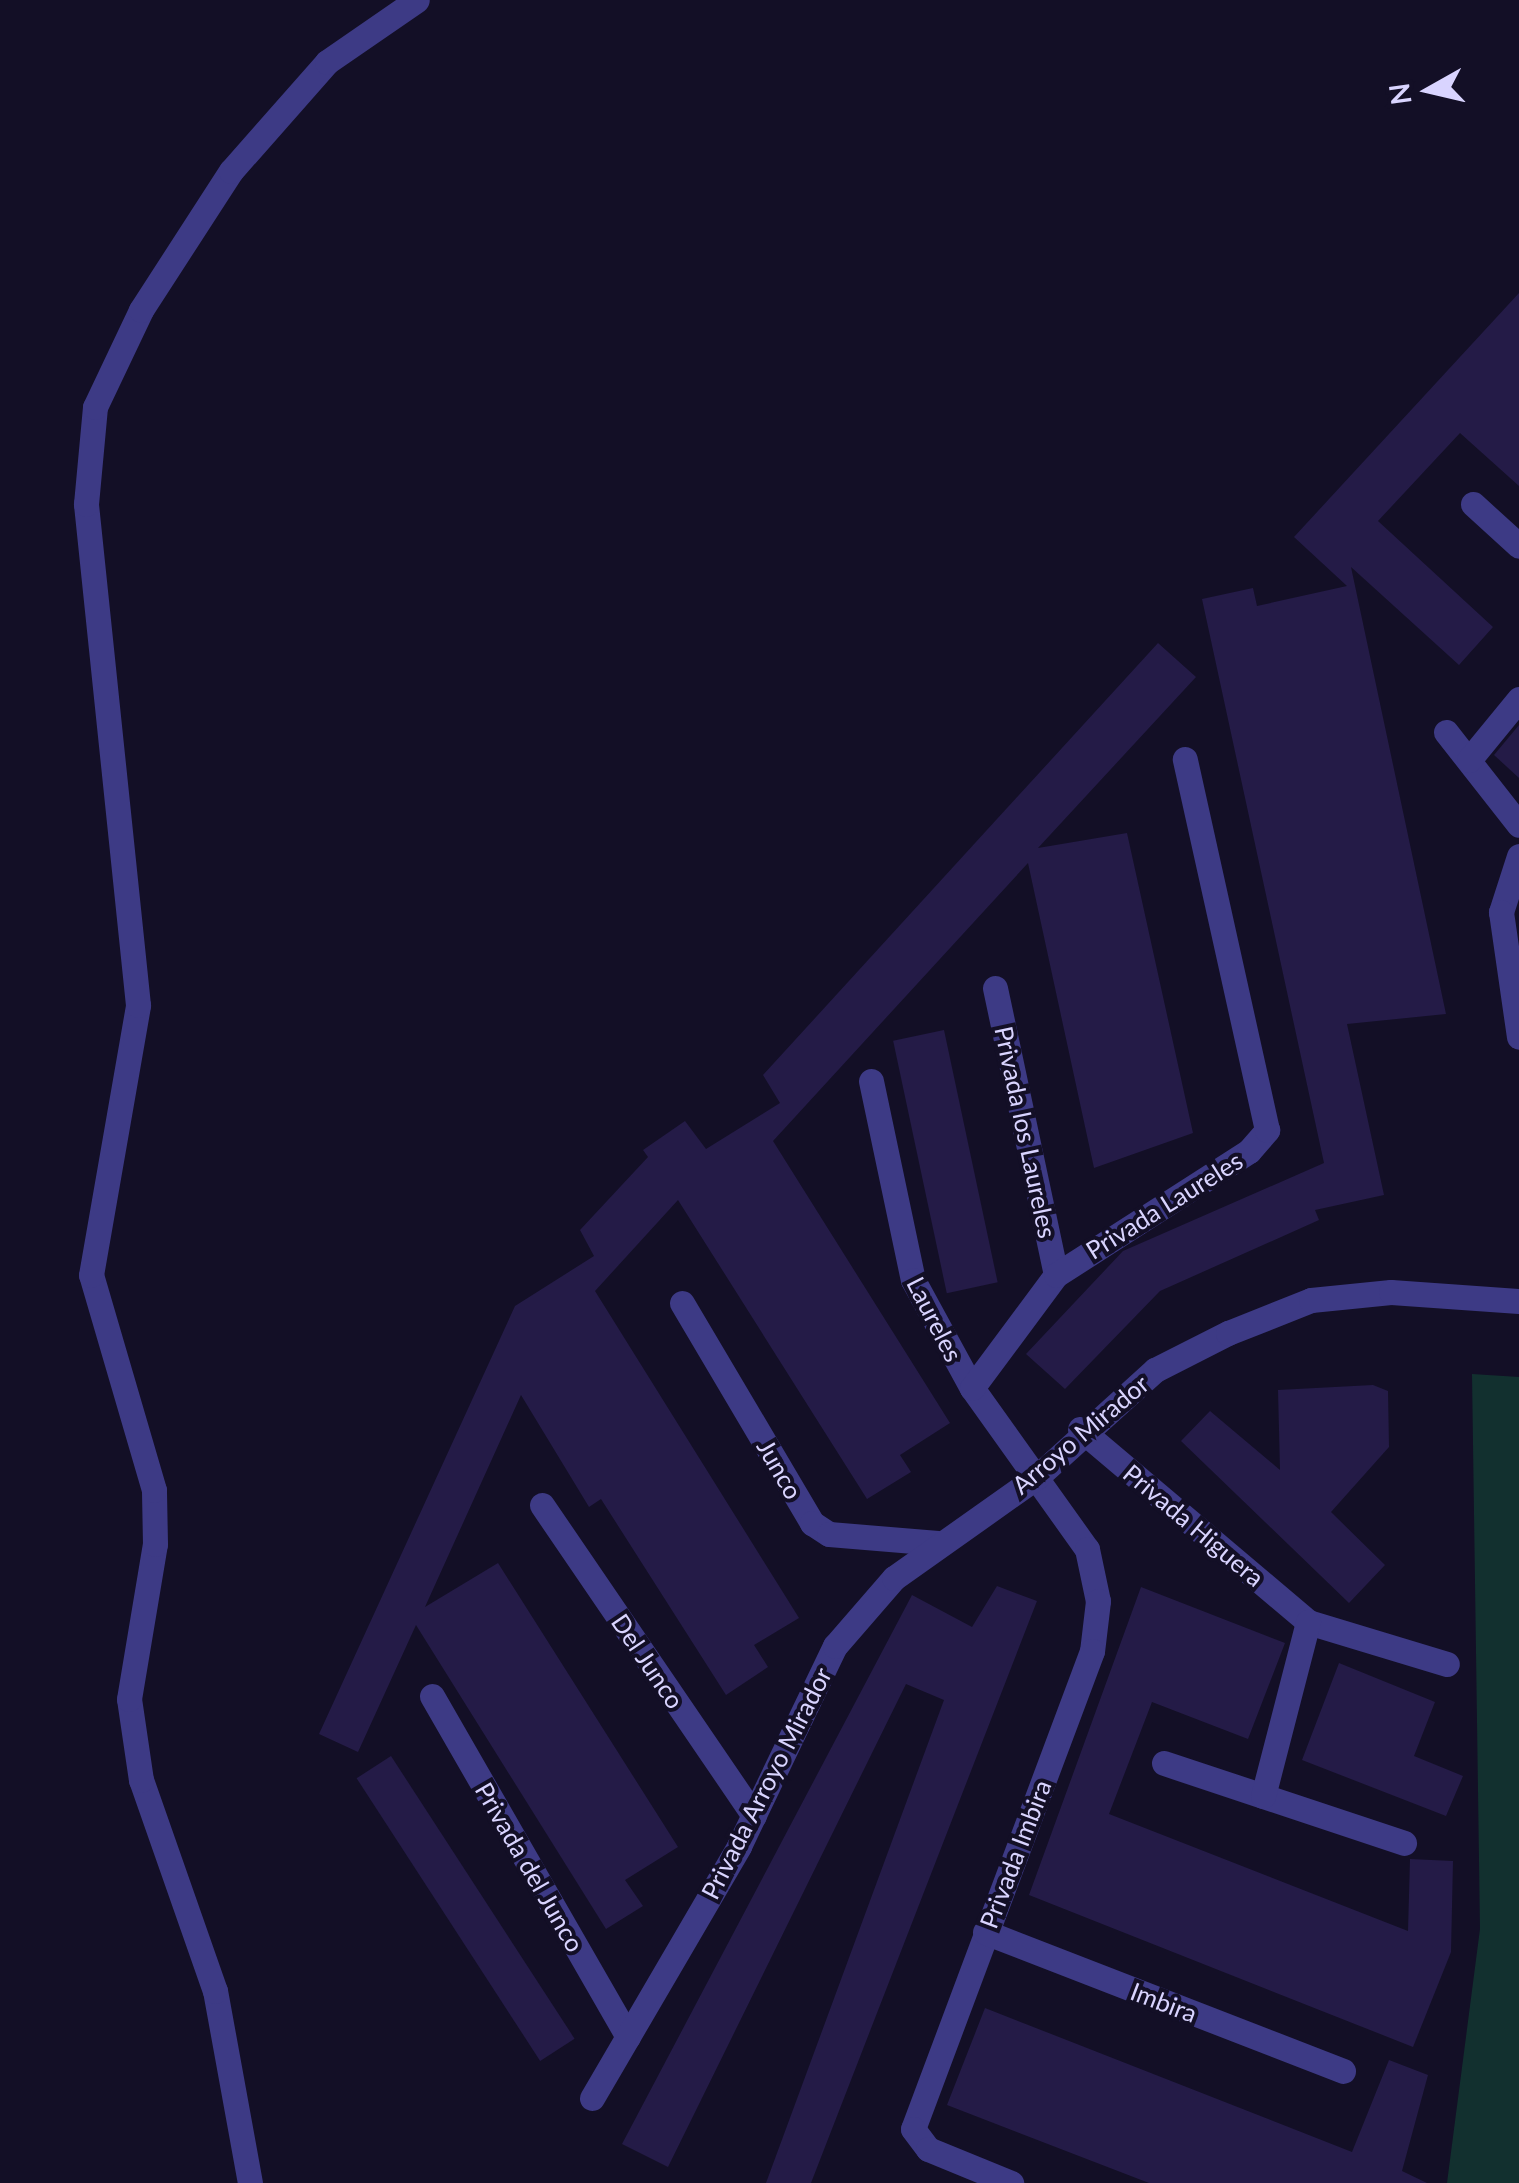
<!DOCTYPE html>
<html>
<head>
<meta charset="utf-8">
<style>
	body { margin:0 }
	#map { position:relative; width:1519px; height:2183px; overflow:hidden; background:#130f26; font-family:Lato,sans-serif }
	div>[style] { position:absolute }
	.green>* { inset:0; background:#12302f }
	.building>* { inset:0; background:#241b47; transform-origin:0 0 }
	.minor>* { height:25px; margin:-12.5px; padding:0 12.5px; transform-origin:12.5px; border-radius:12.5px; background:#3d3a85 }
	.tertiary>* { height:25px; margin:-12.5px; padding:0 12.5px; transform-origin:12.5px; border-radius:12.5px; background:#3d3a85 }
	span { translate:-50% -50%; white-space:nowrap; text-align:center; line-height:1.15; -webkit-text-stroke:8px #130f26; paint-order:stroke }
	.street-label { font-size:25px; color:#d9d4ff }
	.north { position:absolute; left:1379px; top:40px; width:100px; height:100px; -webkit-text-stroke:8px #130f26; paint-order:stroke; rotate:262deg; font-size:28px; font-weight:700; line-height:40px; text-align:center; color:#d9d4ff }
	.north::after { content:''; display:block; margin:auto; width:35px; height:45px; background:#d9d4ff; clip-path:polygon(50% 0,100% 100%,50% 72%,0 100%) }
</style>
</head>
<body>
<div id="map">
	<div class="green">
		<i style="clip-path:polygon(1472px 1374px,1519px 1377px,1519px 2183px,1447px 2183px,1480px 1929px)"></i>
	</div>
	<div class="building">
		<i style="clip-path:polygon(1519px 293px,1519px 486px,1460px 433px,1378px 521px,1493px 627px,1459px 665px,1351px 567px,1446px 1014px,1347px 1024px,1384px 1195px,1315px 1210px,1319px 1220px,1160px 1291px,1065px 1389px,1026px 1354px,1123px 1251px,1324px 1163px,1202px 599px,1253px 588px,1257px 606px,1347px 586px,1294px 537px)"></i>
		<i style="clip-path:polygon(1158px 643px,1196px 677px,1038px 848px,1127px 833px,1193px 1133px,1094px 1168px,1028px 863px,773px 1141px,950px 1423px,900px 1455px,911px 1472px,867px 1499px,678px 1200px,595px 1291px,799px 1618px,754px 1645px,768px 1667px,726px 1695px,601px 1499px,589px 1507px,521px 1395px,425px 1607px,498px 1563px,678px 1847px,625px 1880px,643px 1906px,606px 1929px,416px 1625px,358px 1752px,319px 1734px,515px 1306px,594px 1256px,580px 1230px,648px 1157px,643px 1150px,685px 1121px,706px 1149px,780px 1103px,763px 1075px)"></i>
		<i style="clip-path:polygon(1519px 725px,1519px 778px,1494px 755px)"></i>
		<i style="left:944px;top:1030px;width:258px;height:52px;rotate:78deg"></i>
		<i style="clip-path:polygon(1373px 1385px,1388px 1391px,1389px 1447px,1331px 1512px,1385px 1565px,1349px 1603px,1181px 1441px,1210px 1411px,1280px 1470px,1278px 1390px)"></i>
		<i style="clip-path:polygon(997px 1586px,1037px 1601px,811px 2183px,766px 2183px,944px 1700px,906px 1684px,668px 2167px,622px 2144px,912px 1595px,972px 1627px)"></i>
		<i style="clip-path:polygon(1141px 1587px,1285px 1643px,1248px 1739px,1152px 1702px,1109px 1814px,1408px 1931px,1410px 1859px,1453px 1861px,1451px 1952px,1413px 2047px,1029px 1895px)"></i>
		<i style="clip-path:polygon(1339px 1663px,1435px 1702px,1414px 1756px,1463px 1776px,1446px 1816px,1302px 1760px)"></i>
		<i style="left:391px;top:1756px;width:337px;height:41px;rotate:57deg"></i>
		<i style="clip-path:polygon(985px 2008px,1352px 2152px,1389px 2060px,1428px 2075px,1402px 2171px,1427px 2183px,1149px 2183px,947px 2105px)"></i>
	</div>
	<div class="minor">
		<i style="left:1473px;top:504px;width:62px;rotate:42.4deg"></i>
		<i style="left:1446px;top:732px;width:118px;rotate:51.9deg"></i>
		<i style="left:1469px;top:760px;width:79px;rotate:-50.7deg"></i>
		<i style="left:1519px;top:856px;width:59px;rotate:107.8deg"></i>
		<i style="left:1501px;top:912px;width:126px;rotate:81.8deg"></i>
		<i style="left:995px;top:988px;width:293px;rotate:78deg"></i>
		<i style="left:871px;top:1081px;width:203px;rotate:78.1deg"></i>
		<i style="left:913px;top:1280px;width:123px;rotate:61.4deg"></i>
		<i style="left:972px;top:1388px;width:198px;rotate:54.5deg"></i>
		<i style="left:1087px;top:1549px;width:53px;rotate:78.1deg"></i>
		<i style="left:1098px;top:1601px;width:50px;rotate:96.8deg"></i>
		<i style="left:1092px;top:1651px;width:510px;rotate:110.53deg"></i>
		<i style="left:913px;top:2129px;width:25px;rotate:53deg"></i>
		<i style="left:928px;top:2149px;width:90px;rotate:22.3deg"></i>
		<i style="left:682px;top:1303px;width:256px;rotate:59.4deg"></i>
		<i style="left:812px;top:1523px;width:20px;rotate:33deg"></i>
		<i style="left:829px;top:1534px;width:109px;rotate:4.7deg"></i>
		<i style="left:972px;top:1388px;width:141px;rotate:-53.4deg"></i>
		<i style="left:1056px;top:1275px;width:229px;rotate:-32.7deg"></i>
		<i style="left:1249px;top:1151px;width:28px;rotate:-49deg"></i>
		<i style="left:1267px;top:1130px;width:380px;rotate:-102.5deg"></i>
		<i style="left:1080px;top:1429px;width:299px;rotate:40.2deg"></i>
		<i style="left:1308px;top:1622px;width:145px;rotate:16.8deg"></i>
		<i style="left:542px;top:1505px;width:376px;rotate:55.7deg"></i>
		<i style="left:432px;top:1696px;width:393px;rotate:60.1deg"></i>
		<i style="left:1164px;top:1763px;width:253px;rotate:18.4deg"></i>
		<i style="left:1263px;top:1796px;width:180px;rotate:-75.5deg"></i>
		<i style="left:985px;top:1932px;width:384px;rotate:21.2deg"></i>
		<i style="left:250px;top:2183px;width:195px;rotate:-100.3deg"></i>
		<i style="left:215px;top:1991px;width:224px;rotate:-109.3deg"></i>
		<i style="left:141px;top:1780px;width:82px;rotate:-98.4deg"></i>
		<i style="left:129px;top:1699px;width:157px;rotate:-80.5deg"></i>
		<i style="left:155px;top:1544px;width:54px;rotate:-91.1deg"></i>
		<i style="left:154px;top:1490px;width:224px;rotate:-106.3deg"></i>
		<i style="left:91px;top:1275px;width:274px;rotate:-80.1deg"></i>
		<i style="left:138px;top:1005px;width:504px;rotate:-95.93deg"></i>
		<i style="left:86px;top:504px;width:97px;rotate:-84.7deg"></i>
		<i style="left:95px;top:407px;width:107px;rotate:-64.6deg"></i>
		<i style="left:141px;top:310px;width:166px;rotate:-57.1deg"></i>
		<i style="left:231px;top:171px;width:145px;rotate:-48.6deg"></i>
		<i style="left:327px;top:62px;width:109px;rotate:-34.6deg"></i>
	</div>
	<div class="tertiary">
		<i style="left:592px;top:2098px;width:292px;rotate:-59.7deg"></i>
		<i style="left:739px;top:1846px;width:222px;rotate:-64.4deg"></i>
		<i style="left:835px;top:1646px;width:90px;rotate:-49.1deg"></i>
		<i style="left:894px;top:1578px;width:176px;rotate:-35.3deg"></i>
		<i style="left:1038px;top:1476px;width:158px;rotate:-42.2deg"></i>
		<i style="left:1155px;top:1370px;width:82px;rotate:-26.9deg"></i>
		<i style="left:1228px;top:1333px;width:89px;rotate:-21.7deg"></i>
		<i style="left:1311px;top:1300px;width:80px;rotate:-5.7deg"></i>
		<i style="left:1391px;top:1292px;width:128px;rotate:4deg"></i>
	</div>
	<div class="street-label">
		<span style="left:1026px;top:1132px;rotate:78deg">Privada los Laureles</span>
		<span style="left:1164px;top:1205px;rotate:-32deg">Privada Laureles</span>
		<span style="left:935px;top:1319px;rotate:63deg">Laureles</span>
		<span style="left:1080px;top:1434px;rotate:-40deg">Arroyo Mirador</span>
		<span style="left:780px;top:1469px;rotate:60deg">Junco</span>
		<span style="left:1194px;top:1525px;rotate:40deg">Privada Higuera</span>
		<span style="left:648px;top:1661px;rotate:56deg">Del Junco</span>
		<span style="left:766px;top:1783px;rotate:-63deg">Privada Arroyo Mirador</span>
		<span style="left:1015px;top:1854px;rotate:-69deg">Privada Imbira</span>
		<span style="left:530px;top:1867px;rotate:60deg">Privada del Junco</span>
		<span style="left:1164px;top:2002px;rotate:21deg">Imbira</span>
	</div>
	<div class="north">N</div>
</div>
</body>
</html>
